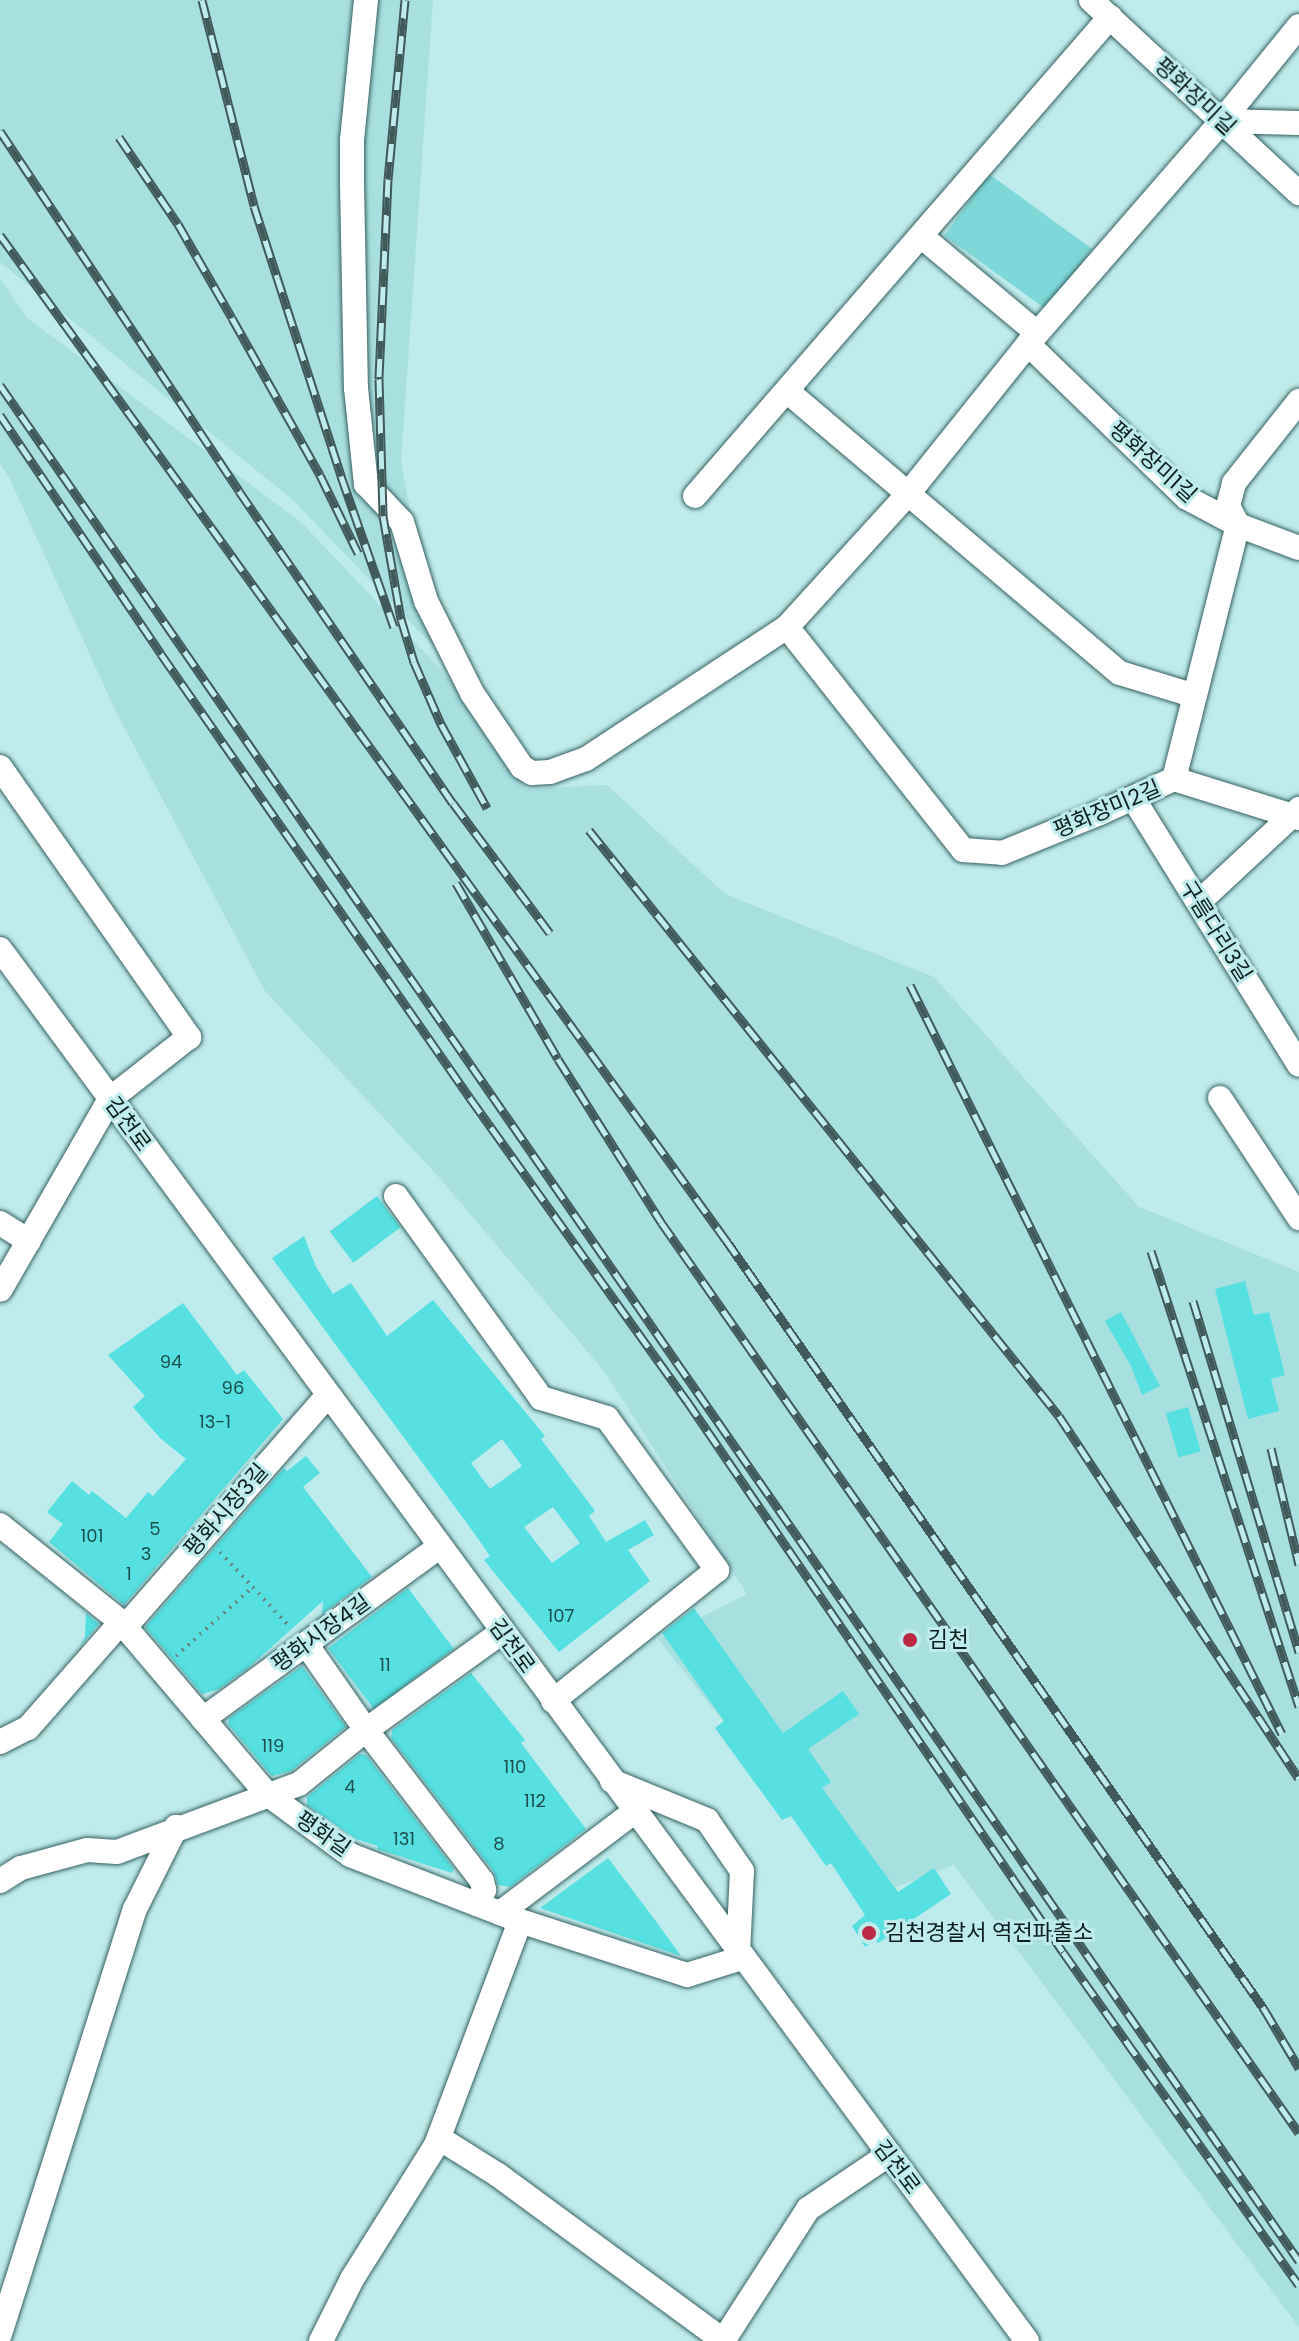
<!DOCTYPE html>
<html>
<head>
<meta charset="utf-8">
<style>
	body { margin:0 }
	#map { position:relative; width:1299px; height:2341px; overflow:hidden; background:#beebeb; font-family:Poppins,"Noto Sans KR",sans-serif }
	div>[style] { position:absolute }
	.built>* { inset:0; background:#a8dfdf }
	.green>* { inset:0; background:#7fd8d8; transform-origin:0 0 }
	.building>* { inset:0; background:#56e0e1; transform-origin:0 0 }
	.path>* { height:4px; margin-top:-2px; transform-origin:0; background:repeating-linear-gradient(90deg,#678787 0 2px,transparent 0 8px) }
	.roads { filter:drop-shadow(0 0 2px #376161) drop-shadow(0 0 2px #376161) }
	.minor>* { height:24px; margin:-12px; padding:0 12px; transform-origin:12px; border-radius:12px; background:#fff }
	.rail>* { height:9px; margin-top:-4.5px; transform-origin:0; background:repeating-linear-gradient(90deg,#beebeb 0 18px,#405a5a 0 36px); box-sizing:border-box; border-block:2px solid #405a5a }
	.dots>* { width:22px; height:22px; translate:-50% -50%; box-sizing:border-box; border:4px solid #beebeb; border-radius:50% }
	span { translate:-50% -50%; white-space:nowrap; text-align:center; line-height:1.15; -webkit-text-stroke:6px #beebeb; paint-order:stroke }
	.number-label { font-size:18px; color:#1e4e4f }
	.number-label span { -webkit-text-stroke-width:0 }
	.street-label { font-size:22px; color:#0c1e1e }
	.poi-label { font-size:22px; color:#0c1e1e }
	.left { translate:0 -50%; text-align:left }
</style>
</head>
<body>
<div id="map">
	<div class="built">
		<i style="clip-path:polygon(0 0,433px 0,401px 462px,436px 649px,293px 500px,0 262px)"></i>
		<i style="clip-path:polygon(0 278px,27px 318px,301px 522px,446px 675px,526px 789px,607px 785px,725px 894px,934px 977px,1139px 1207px,1299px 1272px,1299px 2327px,954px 1865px,864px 1899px,658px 1639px,747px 1594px,604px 1371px,437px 1175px,265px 991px,116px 712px,9px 477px,0 464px)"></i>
	</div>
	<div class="green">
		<i style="left:989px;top:174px;width:127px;height:76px;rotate:36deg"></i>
	</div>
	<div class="building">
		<i style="left:377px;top:1196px;width:39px;height:59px;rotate:53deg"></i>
		<i style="clip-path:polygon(evenodd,304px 1236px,316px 1267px,333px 1294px,351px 1283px,387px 1336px,433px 1300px,545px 1436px,541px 1439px,595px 1511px,589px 1516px,606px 1542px,645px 1520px,654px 1535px,628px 1550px,650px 1581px,559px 1652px,484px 1560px,490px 1556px,474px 1533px,272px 1258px,304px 1236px,502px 1439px,522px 1466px,490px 1489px,471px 1463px,502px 1439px,304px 1236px,553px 1507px,580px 1543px,552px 1563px,524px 1527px,553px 1507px)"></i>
		<i style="clip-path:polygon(1245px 1281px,1254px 1315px,1269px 1312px,1285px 1375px,1271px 1379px,1279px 1411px,1248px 1419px,1215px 1289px)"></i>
		<i style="clip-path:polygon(183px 1303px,237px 1375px,244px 1370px,283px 1419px,124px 1605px,49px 1542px,63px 1524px,47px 1512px,72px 1481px,89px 1495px,92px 1491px,126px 1518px,148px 1492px,153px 1496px,186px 1459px,160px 1438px,133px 1407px,145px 1396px,108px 1355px)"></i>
		<i style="clip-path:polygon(1121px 1312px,1160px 1386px,1142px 1395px,1131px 1366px,1105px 1321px)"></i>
		<i style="left:1188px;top:1407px;width:46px;height:23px;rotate:74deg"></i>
		<i style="clip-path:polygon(306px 1456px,320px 1473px,303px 1487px,372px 1577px,322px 1614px,323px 1601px,248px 1668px,219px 1689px,202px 1694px,145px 1627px,284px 1468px,287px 1471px)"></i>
		<i style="left:408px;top:1588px;width:76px;height:100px;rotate:53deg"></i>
		<i style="clip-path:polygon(694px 1608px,783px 1733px,843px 1691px,859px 1714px,808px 1749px,831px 1782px,822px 1788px,898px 1892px,934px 1868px,951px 1894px,878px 1943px,875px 1940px,865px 1947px,852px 1926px,865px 1915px,831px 1863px,826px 1866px,791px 1816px,782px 1820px,715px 1728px,724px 1721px,662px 1633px)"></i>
		<i style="clip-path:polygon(86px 1613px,99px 1624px,80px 1646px,85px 1637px)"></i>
		<i style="clip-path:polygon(302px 1666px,346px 1727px,291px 1771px,272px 1776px,228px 1724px,229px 1718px)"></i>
		<i style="clip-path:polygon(471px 1673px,525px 1740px,521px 1743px,586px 1829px,510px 1887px,498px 1885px,494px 1872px,391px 1738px,392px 1730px)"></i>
		<i style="clip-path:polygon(360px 1754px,366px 1755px,454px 1869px,452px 1873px,377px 1849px,378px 1846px,356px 1839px,307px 1805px,307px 1797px)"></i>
		<i style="clip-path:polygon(608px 1858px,655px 1920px,681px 1956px,540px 1908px)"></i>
	</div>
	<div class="path">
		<i style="left:220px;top:1552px;width:103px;rotate:47deg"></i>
		<i style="left:176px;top:1656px;width:103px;rotate:-41.9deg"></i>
	</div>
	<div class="roads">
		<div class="minor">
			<i style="left:366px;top:0;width:141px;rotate:95.7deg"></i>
			<i style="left:352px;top:140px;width:43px;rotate:90deg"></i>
			<i style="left:352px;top:183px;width:205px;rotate:88.9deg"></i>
			<i style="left:356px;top:388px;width:97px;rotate:84.1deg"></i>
			<i style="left:366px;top:484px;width:52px;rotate:46.5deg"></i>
			<i style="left:402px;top:522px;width:83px;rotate:73.1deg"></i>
			<i style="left:426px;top:601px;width:103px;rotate:63.4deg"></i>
			<i style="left:472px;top:693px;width:89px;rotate:56deg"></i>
			<i style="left:522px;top:767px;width:12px;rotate:31deg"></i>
			<i style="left:532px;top:773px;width:18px;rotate:-3deg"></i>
			<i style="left:550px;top:772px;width:38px;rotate:-20deg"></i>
			<i style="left:586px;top:759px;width:240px;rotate:-33.3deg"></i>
			<i style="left:787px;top:627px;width:180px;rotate:-47.7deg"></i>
			<i style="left:908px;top:494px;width:192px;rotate:-51.3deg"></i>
			<i style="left:1028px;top:344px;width:296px;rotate:-49deg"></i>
			<i style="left:1222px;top:121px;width:122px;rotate:-51deg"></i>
			<i style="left:1091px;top:0;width:284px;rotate:42.9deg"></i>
			<i style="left:1222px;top:121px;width:77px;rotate:1.5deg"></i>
			<i style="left:921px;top:236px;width:151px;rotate:39.9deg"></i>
			<i style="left:1028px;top:344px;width:221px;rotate:44.1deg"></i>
			<i style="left:1187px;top:498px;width:58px;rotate:27.9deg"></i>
			<i style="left:1238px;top:525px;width:65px;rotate:20.7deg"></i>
			<i style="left:787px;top:391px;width:436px;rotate:40.3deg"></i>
			<i style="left:1120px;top:673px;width:78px;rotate:17deg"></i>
			<i style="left:695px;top:496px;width:634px;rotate:-49.09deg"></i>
			<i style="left:787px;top:627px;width:284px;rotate:51.7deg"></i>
			<i style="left:963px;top:850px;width:39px;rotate:4deg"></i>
			<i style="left:1002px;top:853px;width:106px;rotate:-22.2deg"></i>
			<i style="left:1100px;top:813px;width:81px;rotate:-24.7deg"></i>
			<i style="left:1174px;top:779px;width:262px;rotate:-75.9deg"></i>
			<i style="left:1238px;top:525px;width:21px;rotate:-118deg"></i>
			<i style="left:1228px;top:506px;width:24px;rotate:-75deg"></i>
			<i style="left:1234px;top:483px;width:105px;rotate:-51.6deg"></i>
			<i style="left:0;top:767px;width:330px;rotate:55deg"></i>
			<i style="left:189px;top:1037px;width:100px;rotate:141.9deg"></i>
			<i style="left:110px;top:1099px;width:220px;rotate:119.9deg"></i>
			<i style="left:1174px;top:779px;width:131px;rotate:17.3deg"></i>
			<i style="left:1133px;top:798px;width:314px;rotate:58.1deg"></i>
			<i style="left:1199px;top:902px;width:137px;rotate:-42.9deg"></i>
			<i style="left:0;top:949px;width:1730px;rotate:53.58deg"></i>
			<i style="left:1220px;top:1098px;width:144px;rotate:56.6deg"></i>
			<i style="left:396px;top:1196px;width:249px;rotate:54.3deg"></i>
			<i style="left:541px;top:1398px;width:69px;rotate:16.9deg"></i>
			<i style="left:607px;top:1418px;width:188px;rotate:54.1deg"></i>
			<i style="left:717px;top:1570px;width:210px;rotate:141.4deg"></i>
			<i style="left:0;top:1223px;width:34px;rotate:32deg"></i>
			<i style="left:0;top:1525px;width:155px;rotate:38.7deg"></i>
			<i style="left:121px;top:1622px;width:224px;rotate:49.7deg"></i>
			<i style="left:266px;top:1793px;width:104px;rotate:36.4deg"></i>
			<i style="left:350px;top:1855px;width:182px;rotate:21.2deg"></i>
			<i style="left:520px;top:1921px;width:176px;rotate:17.9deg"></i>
			<i style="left:687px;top:1975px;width:58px;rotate:-17.2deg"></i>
			<i style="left:125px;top:1627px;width:308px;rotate:-48.8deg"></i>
			<i style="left:203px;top:1719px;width:292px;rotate:-36.1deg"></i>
			<i style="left:0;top:1742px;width:31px;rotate:-27deg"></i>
			<i style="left:28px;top:1728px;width:141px;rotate:-48.7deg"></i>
			<i style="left:612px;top:1781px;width:103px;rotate:22.3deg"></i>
			<i style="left:707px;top:1820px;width:62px;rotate:55.5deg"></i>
			<i style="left:742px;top:1871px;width:82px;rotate:92.8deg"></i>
			<i style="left:0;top:1881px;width:25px;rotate:-32deg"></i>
			<i style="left:21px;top:1868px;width:68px;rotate:-15.3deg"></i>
			<i style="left:87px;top:1850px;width:30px;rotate:4deg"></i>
			<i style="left:117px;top:1852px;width:194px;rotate:-20.5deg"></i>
			<i style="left:299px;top:1784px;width:86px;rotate:-38.9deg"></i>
			<i style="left:366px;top:1730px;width:105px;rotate:-124.9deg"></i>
			<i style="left:477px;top:1904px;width:16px;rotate:-63deg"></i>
			<i style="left:484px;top:1890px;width:9px;rotate:-103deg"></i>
			<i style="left:482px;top:1881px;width:190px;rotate:-127.5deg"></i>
			<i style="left:366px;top:1730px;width:168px;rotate:-35.8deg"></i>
			<i style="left:500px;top:1913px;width:168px;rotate:-37deg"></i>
			<i style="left:439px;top:2138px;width:70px;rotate:32.1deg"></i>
			<i style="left:498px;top:2175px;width:280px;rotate:36.3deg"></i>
			<i style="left:0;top:2334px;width:446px;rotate:-72.4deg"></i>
			<i style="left:135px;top:1909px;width:92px;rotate:-63.4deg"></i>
			<i style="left:321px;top:2341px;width:69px;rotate:-63.4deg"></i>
			<i style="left:352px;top:2279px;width:158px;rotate:-57.9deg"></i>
			<i style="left:436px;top:2145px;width:239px;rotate:-69.4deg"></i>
			<i style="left:723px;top:2341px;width:157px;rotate:-57.2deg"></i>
			<i style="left:808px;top:2209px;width:97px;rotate:-34deg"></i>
		</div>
	</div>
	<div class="rail">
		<i style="left:202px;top:0;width:212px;rotate:75.8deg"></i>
		<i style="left:254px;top:206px;width:284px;rotate:72.1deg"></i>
		<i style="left:341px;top:476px;width:160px;rotate:70.7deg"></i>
		<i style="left:405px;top:0;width:180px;rotate:95.4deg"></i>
		<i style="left:388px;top:179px;width:200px;rotate:92.6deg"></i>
		<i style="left:379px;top:379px;width:137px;rotate:88.3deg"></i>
		<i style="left:383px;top:516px;width:105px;rotate:80.1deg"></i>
		<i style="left:401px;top:619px;width:45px;rotate:73.2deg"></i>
		<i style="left:414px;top:662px;width:68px;rotate:66.5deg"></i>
		<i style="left:441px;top:724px;width:96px;rotate:61.3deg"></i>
		<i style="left:0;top:131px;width:432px;rotate:56.4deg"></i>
		<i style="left:239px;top:491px;width:378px;rotate:55.6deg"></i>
		<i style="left:453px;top:803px;width:162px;rotate:53.3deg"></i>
		<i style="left:119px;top:137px;width:105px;rotate:55.9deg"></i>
		<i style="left:178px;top:224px;width:108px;rotate:60.1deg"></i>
		<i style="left:232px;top:318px;width:180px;rotate:60.7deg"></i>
		<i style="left:320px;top:475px;width:87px;rotate:64deg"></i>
		<i style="left:0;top:235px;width:1240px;rotate:54.16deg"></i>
		<i style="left:726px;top:1240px;width:939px;rotate:55.02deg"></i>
		<i style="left:1264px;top:2009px;width:69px;rotate:59.3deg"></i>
		<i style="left:0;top:385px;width:2282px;rotate:55.3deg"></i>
		<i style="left:0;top:415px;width:288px;rotate:56deg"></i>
		<i style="left:161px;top:654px;width:541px;rotate:55.16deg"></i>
		<i style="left:470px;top:1098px;width:373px;rotate:54.4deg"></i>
		<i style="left:687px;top:1401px;width:667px;rotate:55.69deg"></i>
		<i style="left:1063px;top:1952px;width:408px;rotate:54.7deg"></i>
		<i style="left:589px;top:830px;width:751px;rotate:51.27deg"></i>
		<i style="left:1059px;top:1416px;width:434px;rotate:56.5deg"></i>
		<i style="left:456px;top:883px;width:203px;rotate:59.9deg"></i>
		<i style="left:558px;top:1059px;width:193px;rotate:57.7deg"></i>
		<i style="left:661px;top:1222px;width:1112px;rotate:55deg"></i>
		<i style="left:910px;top:985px;width:836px;rotate:63.59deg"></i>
		<i style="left:1151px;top:1251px;width:479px;rotate:72deg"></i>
		<i style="left:1193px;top:1301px;width:367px;rotate:73.2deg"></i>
		<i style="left:1271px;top:1448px;width:120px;rotate:76.5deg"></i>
	</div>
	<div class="dots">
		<i style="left:910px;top:1640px;background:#bb2a45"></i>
		<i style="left:869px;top:1933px;background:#bb2a45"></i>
	</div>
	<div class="number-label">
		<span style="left:171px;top:1362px">94</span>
		<span style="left:233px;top:1388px">96</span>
		<span style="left:215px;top:1422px">13-1</span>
		<span style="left:155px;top:1529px">5</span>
		<span style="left:92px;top:1536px">101</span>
		<span style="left:146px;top:1554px">3</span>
		<span style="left:129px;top:1574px">1</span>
		<span style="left:561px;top:1616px">107</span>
		<span style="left:385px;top:1665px">11</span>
		<span style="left:273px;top:1746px">119</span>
		<span style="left:515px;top:1767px">110</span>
		<span style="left:350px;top:1787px">4</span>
		<span style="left:535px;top:1801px">112</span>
		<span style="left:404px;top:1839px">131</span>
		<span style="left:499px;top:1844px">8</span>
	</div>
	<div class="street-label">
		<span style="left:1195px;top:96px;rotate:43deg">평화장미길</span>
		<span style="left:1153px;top:462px;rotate:42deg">평화장미1길</span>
		<span style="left:1107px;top:809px;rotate:-23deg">평화장미2길</span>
		<span style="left:1216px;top:931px;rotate:58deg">구름다리3길</span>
		<span style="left:128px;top:1124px;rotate:54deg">김천로</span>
		<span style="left:226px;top:1510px;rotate:-49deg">평화시장3길</span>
		<span style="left:321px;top:1633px;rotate:-36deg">평화시장4길</span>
		<span style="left:512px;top:1646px;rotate:54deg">김천로</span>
		<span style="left:323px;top:1834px;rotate:35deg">평화길</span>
		<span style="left:897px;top:2167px;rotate:53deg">김천로</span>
	</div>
	<div class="poi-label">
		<span class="left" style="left:928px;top:1640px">김천</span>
		<span class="left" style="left:885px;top:1933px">김천경찰서 역전파출소</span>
	</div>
</div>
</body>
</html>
